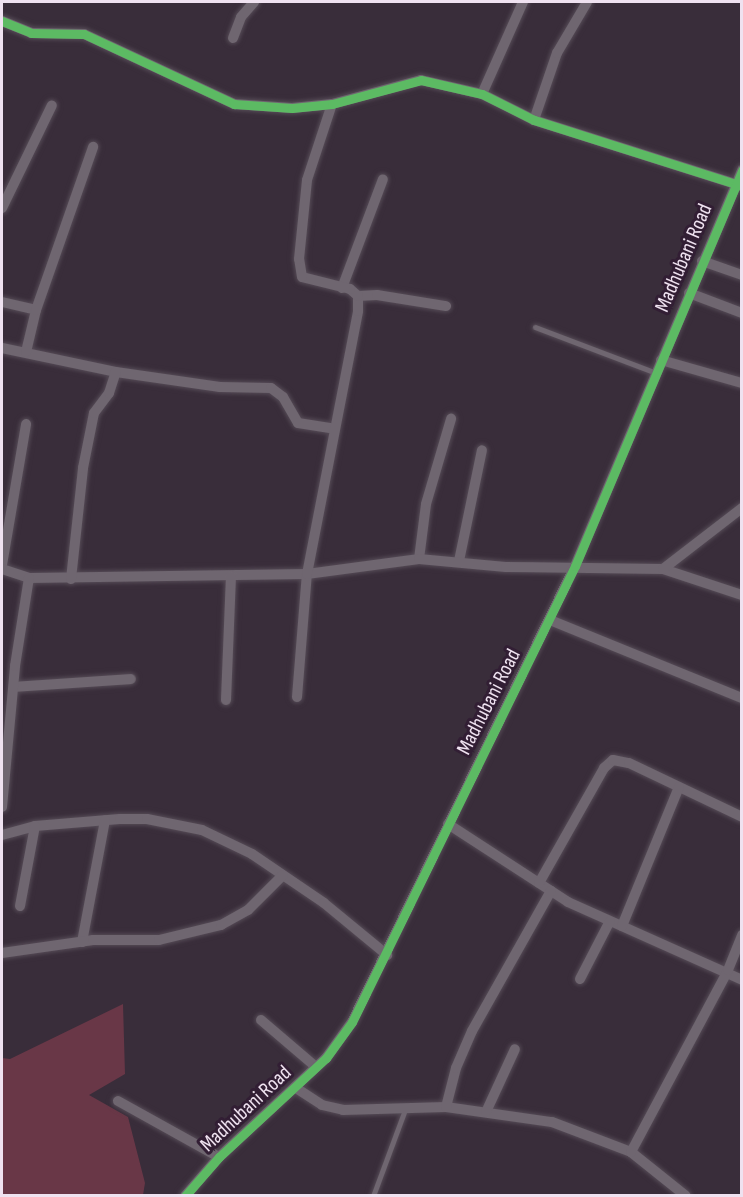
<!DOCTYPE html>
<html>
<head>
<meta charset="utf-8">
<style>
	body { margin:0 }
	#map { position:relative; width:743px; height:1197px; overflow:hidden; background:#392d3a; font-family:"Sofia Sans Condensed",sans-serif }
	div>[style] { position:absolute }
	.green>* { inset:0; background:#693747 }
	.roads { filter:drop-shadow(0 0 2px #554b56) drop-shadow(0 0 2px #554b56) }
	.lane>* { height:5px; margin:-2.5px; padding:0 2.5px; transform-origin:2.5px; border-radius:2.5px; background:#6f6670 }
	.street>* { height:10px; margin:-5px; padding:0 5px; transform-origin:5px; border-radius:5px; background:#6f6670 }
	.cycleway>* { height:9px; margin:-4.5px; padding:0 4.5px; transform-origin:4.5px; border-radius:4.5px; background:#5cba63 }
	span { translate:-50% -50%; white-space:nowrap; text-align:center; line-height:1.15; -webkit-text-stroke:6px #321e34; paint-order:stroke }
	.street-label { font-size:21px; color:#efe2f0 }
	.frame { position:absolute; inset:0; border:3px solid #efe2f0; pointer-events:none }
</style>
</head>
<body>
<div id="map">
	<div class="green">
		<i style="clip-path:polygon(123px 1004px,125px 1074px,89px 1095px,128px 1117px,145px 1183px,143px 1195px,2px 1195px,2px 1058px,10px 1059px)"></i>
	</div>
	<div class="roads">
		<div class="lane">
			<i style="left:535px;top:327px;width:129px;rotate:20.8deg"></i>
			<i style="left:373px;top:1196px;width:95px;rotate:-69.7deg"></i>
		</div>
		<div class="street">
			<i style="left:2px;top:21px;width:31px;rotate:22deg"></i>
			<i style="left:31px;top:33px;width:53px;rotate:1.1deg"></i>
			<i style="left:84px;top:34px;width:166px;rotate:25deg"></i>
			<i style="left:234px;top:104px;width:58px;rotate:3.9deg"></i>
			<i style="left:292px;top:108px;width:40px;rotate:-5.7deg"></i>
			<i style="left:332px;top:104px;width:92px;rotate:-15.1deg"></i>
			<i style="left:421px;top:80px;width:63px;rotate:12.9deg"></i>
			<i style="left:482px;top:94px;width:58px;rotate:26.6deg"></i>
			<i style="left:534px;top:120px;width:218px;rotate:17.6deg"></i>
			<i style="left:233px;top:38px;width:22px;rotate:-69deg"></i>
			<i style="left:241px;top:17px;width:20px;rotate:-49deg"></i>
			<i style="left:482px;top:94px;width:101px;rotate:-66deg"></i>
			<i style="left:534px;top:120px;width:71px;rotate:-71.1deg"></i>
			<i style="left:557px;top:53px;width:59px;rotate:-59.5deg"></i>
			<i style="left:2px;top:208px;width:114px;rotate:-64.1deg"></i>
			<i style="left:702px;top:261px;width:42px;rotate:19.3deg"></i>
			<i style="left:342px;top:288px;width:116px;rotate:-69.4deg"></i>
			<i style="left:689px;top:293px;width:57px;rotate:20.7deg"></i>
			<i style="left:358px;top:296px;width:19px;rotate:-3deg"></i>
			<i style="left:377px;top:295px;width:70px;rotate:9.1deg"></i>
			<i style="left:2px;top:302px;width:35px;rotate:13deg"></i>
			<i style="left:2px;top:348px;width:116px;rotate:11.9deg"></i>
			<i style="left:116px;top:372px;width:105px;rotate:8.2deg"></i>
			<i style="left:220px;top:387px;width:51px;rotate:1.1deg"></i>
			<i style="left:271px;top:388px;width:15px;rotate:37deg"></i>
			<i style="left:283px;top:397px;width:30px;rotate:60deg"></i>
			<i style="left:298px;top:423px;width:37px;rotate:9deg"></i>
			<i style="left:26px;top:352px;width:43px;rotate:-76.6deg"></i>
			<i style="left:36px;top:310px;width:173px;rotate:-70.7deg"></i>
			<i style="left:661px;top:360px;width:84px;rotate:15.9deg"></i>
			<i style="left:419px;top:559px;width:55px;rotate:-82.7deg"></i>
			<i style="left:426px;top:504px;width:89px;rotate:-73.6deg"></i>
			<i style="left:459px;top:561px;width:113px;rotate:-78.3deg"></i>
			<i style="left:2px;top:565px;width:143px;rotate:-80.3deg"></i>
			<i style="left:2px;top:569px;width:28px;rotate:18deg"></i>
			<i style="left:29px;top:578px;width:278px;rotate:-0.8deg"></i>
			<i style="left:307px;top:574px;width:113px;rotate:-7.6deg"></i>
			<i style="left:419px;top:559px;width:87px;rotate:5.3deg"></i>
			<i style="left:506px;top:567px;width:157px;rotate:0.7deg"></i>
			<i style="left:663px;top:569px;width:83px;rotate:18.2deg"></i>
			<i style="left:663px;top:569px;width:100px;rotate:-37.7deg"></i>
			<i style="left:71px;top:579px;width:112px;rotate:-83.8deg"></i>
			<i style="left:83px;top:468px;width:56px;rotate:-78.7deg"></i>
			<i style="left:94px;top:413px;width:25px;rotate:-53deg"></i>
			<i style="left:109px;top:393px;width:22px;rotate:-72deg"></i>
			<i style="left:550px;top:620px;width:207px;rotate:22.1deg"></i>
			<i style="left:14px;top:687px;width:117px;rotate:-3.9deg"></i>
			<i style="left:297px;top:697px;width:123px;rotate:-85.4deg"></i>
			<i style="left:307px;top:574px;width:268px;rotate:-79deg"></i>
			<i style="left:358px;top:311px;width:15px;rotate:-90deg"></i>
			<i style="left:358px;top:296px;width:11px;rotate:-139deg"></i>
			<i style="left:350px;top:289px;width:49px;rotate:-166deg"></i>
			<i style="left:302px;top:277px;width:18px;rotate:-99deg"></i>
			<i style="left:299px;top:259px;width:79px;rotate:-84.2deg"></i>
			<i style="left:307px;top:180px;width:80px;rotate:-71.8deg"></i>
			<i style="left:226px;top:700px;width:124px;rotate:-87.7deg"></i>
			<i style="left:2px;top:807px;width:142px;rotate:-84.7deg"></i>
			<i style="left:15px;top:666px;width:89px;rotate:-81deg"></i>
			<i style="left:448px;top:824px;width:143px;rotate:33deg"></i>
			<i style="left:568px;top:902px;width:191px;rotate:24.1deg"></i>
			<i style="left:2px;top:835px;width:34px;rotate:-15deg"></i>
			<i style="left:35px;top:826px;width:85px;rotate:-4.7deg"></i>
			<i style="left:120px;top:819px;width:27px"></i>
			<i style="left:147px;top:819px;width:56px;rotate:11.3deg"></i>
			<i style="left:202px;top:830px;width:55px;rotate:25.6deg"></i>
			<i style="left:252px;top:854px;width:87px;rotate:34.2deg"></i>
			<i style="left:324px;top:903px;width:82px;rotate:39.5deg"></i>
			<i style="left:539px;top:883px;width:132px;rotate:-60.5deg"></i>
			<i style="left:604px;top:768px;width:12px;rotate:-42deg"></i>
			<i style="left:613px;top:760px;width:16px;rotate:11deg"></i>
			<i style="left:629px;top:763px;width:125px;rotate:25.5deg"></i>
			<i style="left:20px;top:906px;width:81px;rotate:-79.4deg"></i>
			<i style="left:622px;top:926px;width:150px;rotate:-67.7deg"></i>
			<i style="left:82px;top:942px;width:124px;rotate:-79.3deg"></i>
			<i style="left:2px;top:953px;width:92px;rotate:-8.1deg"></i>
			<i style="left:93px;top:940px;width:66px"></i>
			<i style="left:159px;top:940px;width:64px;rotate:-13.6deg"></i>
			<i style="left:221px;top:925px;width:31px;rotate:-29deg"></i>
			<i style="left:248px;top:910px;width:49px;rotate:-45deg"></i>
			<i style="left:580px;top:979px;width:65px;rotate:-62.7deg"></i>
			<i style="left:261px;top:1020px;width:72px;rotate:40.5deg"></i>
			<i style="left:296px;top:1088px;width:31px;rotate:33deg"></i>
			<i style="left:322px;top:1105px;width:22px;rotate:13deg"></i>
			<i style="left:343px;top:1110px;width:103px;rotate:-1.7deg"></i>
			<i style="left:446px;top:1107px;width:107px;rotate:8.1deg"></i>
			<i style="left:552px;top:1122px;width:85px;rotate:20.8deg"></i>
			<i style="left:631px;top:1152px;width:70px;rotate:38.7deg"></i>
			<i style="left:118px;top:1101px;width:115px;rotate:29deg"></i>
			<i style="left:446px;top:1107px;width:40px;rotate:-75.6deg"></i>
			<i style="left:456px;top:1068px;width:40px;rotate:-66.6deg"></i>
			<i style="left:472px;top:1031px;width:161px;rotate:-60.6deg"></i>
			<i style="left:486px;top:1112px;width:69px;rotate:-65.3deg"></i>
			<i style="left:631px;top:1152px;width:206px;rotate:-61.9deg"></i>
			<i style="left:728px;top:970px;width:38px;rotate:-68deg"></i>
			<i style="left:185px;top:1196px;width:52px;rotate:-48.9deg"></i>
			<i style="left:219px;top:1157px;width:146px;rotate:-42.8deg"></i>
			<i style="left:326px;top:1058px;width:44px;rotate:-54.2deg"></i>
			<i style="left:352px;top:1022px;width:508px;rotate:-63.94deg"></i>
			<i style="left:575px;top:566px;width:430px;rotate:-67.1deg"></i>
		</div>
	</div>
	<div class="cycleway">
		<i style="left:2px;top:21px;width:31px;rotate:22deg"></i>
		<i style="left:31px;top:33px;width:53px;rotate:1.1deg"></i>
		<i style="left:84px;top:34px;width:166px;rotate:25deg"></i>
		<i style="left:234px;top:104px;width:58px;rotate:3.9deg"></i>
		<i style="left:292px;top:108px;width:40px;rotate:-5.7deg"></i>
		<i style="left:332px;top:104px;width:92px;rotate:-15.1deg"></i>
		<i style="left:421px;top:80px;width:63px;rotate:12.9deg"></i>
		<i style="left:482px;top:94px;width:58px;rotate:26.6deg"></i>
		<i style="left:534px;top:120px;width:218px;rotate:17.6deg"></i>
		<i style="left:185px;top:1196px;width:52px;rotate:-48.9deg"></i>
		<i style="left:219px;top:1157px;width:146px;rotate:-42.8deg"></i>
		<i style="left:326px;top:1058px;width:44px;rotate:-54.2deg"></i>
		<i style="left:352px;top:1022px;width:508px;rotate:-63.94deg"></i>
		<i style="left:575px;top:566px;width:430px;rotate:-67.1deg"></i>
	</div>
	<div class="street-label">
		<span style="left:684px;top:258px;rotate:-67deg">Madhubani Road</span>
		<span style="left:489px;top:702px;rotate:-63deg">Madhubani Road</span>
		<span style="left:246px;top:1109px;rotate:-43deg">Madhubani Road</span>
	</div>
	<div class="frame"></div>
</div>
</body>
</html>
